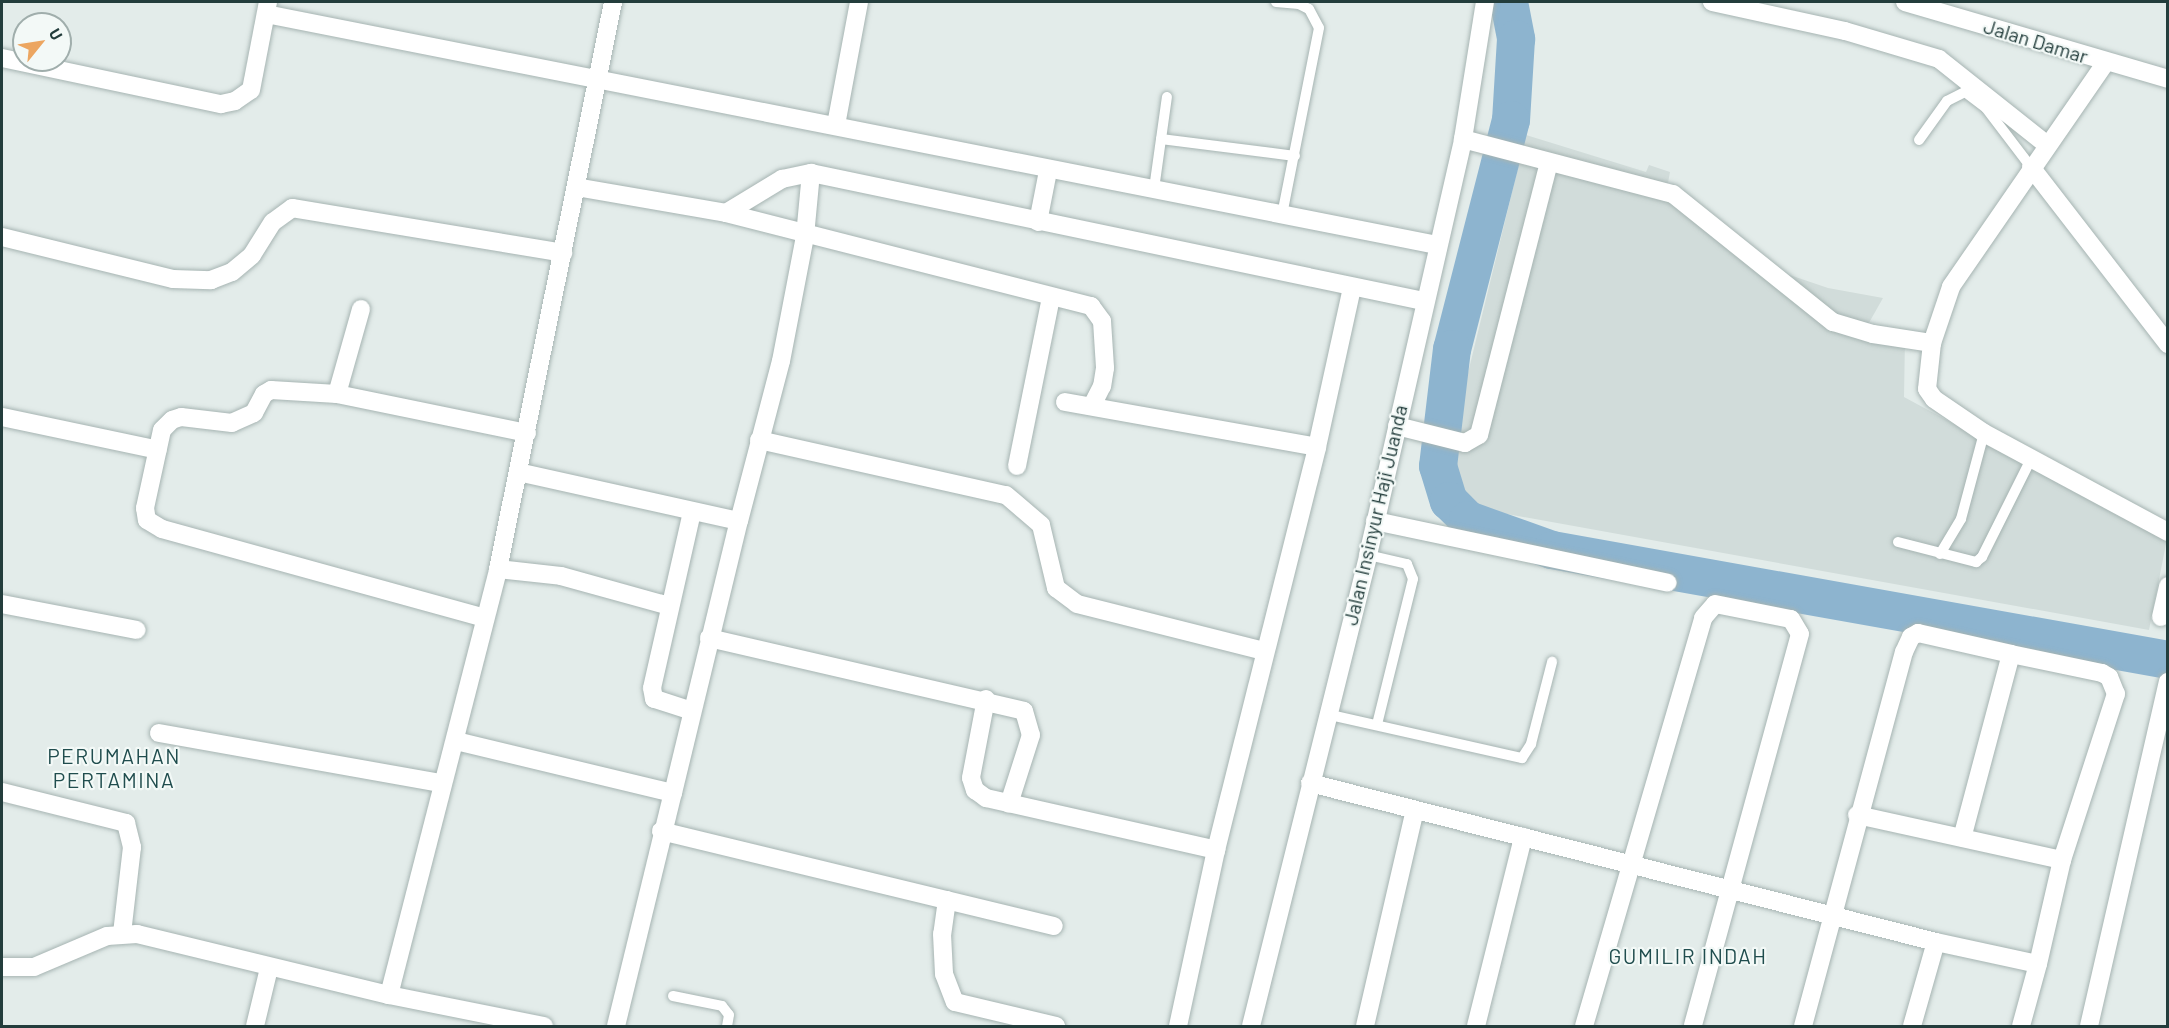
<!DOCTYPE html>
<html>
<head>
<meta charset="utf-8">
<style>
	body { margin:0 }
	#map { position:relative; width:2169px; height:1028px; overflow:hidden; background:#e3ecea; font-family:Barlow,sans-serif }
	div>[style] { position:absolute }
	.built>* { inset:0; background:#d1dcda }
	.river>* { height:38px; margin:-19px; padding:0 19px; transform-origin:19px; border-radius:19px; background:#8db4cf }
	.roads { filter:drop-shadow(0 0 2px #a6b4b2) drop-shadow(0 0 2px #a6b4b2) }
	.service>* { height:10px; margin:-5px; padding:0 5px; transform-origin:5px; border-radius:5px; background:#fff }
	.minor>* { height:18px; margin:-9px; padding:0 9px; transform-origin:9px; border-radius:9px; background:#fff }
	.tertiary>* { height:18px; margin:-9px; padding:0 9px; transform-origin:9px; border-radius:9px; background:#fff }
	span { translate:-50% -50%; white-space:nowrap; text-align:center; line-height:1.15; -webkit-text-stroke:4.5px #f3f9f7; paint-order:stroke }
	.street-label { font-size:20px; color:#233d3c }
	.neighbourhood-label { font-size:21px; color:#204d4e; letter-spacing:1.5px }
	.frame { position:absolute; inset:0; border:3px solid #233d3c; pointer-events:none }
	.north { position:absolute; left:12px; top:12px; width:60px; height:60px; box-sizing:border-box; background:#f3f9f7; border:2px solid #a0aeac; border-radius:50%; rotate:60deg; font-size:16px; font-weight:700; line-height:24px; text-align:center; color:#233d3c }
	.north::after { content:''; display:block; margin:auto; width:21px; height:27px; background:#eca661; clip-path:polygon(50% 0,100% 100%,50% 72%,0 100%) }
</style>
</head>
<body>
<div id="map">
	<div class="built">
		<i style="clip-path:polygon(1526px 135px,1646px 172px,1649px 165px,1670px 172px,1667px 188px,1778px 271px,1828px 288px,1883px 298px,1866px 328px,1905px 339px,1904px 397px,2167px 539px,2149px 630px,1474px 508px,1458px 491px,1447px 459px)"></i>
	</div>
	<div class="river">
		<i style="left:1509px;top:2px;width:38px;rotate:79deg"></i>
		<i style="left:1516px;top:39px;width:81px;rotate:93.5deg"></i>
		<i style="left:1511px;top:120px;width:236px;rotate:104.4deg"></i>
		<i style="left:1452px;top:349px;width:118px;rotate:96.8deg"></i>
		<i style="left:1438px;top:466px;width:37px;rotate:73deg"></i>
		<i style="left:1449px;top:501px;width:27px;rotate:45deg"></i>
		<i style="left:1468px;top:520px;width:89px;rotate:19.7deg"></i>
		<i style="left:1552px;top:550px;width:626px;rotate:10.12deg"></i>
	</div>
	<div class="roads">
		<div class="service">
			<i style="left:1276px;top:2px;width:23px;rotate:5deg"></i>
			<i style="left:1299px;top:4px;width:11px;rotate:27deg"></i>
			<i style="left:1309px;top:9px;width:21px;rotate:62deg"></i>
			<i style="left:1319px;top:28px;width:191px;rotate:101.2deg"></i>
			<i style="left:1161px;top:139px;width:135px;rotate:7.2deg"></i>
			<i style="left:1919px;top:140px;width:48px;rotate:-54.3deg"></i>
			<i style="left:1947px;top:101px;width:20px;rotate:-27deg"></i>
			<i style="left:1965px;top:92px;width:26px;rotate:37deg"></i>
			<i style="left:1986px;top:108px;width:74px;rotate:52.7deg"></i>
			<i style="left:1154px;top:189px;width:93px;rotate:-82deg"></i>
			<i style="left:1898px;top:542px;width:81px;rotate:14.4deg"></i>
			<i style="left:1976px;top:562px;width:8px;rotate:-40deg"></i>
			<i style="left:1982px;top:557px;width:112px;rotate:-63.4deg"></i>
			<i style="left:1940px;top:554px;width:41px;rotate:-59deg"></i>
			<i style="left:1961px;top:519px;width:89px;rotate:-75deg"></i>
			<i style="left:1368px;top:555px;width:40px;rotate:13deg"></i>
			<i style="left:1407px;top:564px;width:16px;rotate:68deg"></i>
			<i style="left:1413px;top:579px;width:149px;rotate:103.9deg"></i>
			<i style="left:1326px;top:714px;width:201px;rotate:12.7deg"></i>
			<i style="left:1522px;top:758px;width:17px;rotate:-57deg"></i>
			<i style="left:1531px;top:744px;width:85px;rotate:-75.6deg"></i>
			<i style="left:673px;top:996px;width:50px;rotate:11.5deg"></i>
			<i style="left:722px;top:1006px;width:11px;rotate:52deg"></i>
			<i style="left:729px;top:1015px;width:11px;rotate:100deg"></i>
		</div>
		<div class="minor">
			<i style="left:1712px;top:2px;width:136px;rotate:12.3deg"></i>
			<i style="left:1845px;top:31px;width:98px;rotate:16.6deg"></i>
			<i style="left:1939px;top:59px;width:138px;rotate:38.5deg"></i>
			<i style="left:266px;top:14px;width:1194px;rotate:11.16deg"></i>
			<i style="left:2px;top:58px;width:224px;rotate:11.9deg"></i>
			<i style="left:221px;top:104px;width:14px;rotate:-12deg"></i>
			<i style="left:235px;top:101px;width:19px;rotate:-35deg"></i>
			<i style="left:251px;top:90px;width:90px;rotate:-79.1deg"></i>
			<i style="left:2106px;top:62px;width:273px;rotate:124.6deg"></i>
			<i style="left:1951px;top:287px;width:59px;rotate:108.7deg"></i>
			<i style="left:1932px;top:343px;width:46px;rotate:96.2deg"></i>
			<i style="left:1927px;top:389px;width:12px;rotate:55deg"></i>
			<i style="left:1934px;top:399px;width:60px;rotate:34.2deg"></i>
			<i style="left:1984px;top:433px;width:209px;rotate:28.3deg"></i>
			<i style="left:836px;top:125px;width:125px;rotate:-79.4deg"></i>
			<i style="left:1463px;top:139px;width:217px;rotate:14.7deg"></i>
			<i style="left:1673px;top:194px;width:205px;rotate:38.7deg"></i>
			<i style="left:1833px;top:322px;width:42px;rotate:16.7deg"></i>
			<i style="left:1873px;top:334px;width:60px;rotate:8.7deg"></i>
			<i style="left:2031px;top:167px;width:224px;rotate:52.3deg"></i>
			<i style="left:576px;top:187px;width:152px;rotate:9.8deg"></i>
			<i style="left:726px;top:213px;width:377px;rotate:14.3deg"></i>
			<i style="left:1091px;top:306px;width:19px;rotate:54deg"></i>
			<i style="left:1102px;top:321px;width:47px;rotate:86.3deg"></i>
			<i style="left:1105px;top:368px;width:18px;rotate:99deg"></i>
			<i style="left:1102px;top:386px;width:22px;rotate:117deg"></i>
			<i style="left:726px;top:213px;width:66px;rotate:-31.3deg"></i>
			<i style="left:782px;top:179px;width:30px;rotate:-12deg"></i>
			<i style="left:811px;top:173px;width:625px;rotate:11.81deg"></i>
			<i style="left:1038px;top:222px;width:52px;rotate:-78.9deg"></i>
			<i style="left:2px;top:237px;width:176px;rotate:13.8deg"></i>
			<i style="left:173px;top:279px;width:38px;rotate:2deg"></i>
			<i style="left:211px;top:280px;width:22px;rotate:-21deg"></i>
			<i style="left:232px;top:272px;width:26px;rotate:-40deg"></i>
			<i style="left:252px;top:255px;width:39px;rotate:-58deg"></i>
			<i style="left:273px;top:222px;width:24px;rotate:-36deg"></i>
			<i style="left:292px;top:208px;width:275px;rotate:9.4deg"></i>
			<i style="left:361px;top:309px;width:88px;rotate:105.8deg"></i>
			<i style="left:337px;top:394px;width:194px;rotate:11.6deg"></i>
			<i style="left:337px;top:394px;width:66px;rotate:-176.5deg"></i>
			<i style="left:271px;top:390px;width:8px;rotate:150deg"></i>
			<i style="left:264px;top:394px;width:21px;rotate:118deg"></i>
			<i style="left:254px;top:413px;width:24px;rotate:156deg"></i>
			<i style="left:232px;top:423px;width:51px;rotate:-173.3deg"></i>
			<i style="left:181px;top:417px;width:9px;rotate:162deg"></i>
			<i style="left:172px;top:420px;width:14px;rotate:135deg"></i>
			<i style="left:162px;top:430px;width:80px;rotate:102.3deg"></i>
			<i style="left:145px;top:508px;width:12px;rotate:81deg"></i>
			<i style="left:147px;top:520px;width:17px;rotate:31deg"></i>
			<i style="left:162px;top:529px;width:335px;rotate:15.4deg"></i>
			<i style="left:1065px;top:402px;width:256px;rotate:10.1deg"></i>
			<i style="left:2px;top:417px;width:159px;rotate:11.9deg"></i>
			<i style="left:1397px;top:426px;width:70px;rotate:14deg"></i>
			<i style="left:1465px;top:443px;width:16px;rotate:-30deg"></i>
			<i style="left:1479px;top:435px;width:281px;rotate:-75.6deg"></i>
			<i style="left:759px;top:440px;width:253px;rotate:12.6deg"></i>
			<i style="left:1006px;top:495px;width:46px;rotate:40.6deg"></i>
			<i style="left:1041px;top:525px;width:65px;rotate:76.6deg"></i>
			<i style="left:1056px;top:588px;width:26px;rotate:37deg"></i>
			<i style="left:1077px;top:604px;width:193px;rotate:14.1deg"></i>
			<i style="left:1017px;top:466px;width:171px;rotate:-78.6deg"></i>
			<i style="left:518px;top:472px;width:226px;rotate:12.5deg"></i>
			<i style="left:739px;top:521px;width:165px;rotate:-75.3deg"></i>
			<i style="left:781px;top:361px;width:127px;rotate:-79.1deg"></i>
			<i style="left:805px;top:236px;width:63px;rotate:-84.6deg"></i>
			<i style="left:1375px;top:521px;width:299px;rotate:11.9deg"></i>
			<i style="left:498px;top:569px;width:63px;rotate:6.3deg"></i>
			<i style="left:561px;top:576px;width:112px;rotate:15.5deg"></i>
			<i style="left:2px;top:604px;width:137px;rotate:10.9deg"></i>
			<i style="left:2161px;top:617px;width:32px;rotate:-77deg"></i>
			<i style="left:709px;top:638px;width:323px;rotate:13deg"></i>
			<i style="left:1024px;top:711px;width:25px;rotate:74deg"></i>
			<i style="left:1031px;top:735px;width:72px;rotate:107.7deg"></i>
			<i style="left:986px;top:699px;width:80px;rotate:100.8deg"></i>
			<i style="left:971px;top:778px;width:13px;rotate:72deg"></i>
			<i style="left:975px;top:790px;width:14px;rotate:36deg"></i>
			<i style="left:986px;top:798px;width:236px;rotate:12.7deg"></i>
			<i style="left:692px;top:711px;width:40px;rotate:-162deg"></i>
			<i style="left:654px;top:699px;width:11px;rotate:-100deg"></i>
			<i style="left:652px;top:688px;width:180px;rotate:-77.2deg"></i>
			<i style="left:159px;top:733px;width:285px;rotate:10.1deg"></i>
			<i style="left:456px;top:741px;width:223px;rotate:13.5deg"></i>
			<i style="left:673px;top:793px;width:280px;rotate:-76.4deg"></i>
			<i style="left:1310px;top:783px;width:646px;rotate:14.25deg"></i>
			<i style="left:1936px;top:942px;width:104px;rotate:12.2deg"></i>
			<i style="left:2038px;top:964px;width:107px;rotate:-77deg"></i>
			<i style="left:2062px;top:860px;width:175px;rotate:-72deg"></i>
			<i style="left:2116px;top:694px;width:18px;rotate:-112deg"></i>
			<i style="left:2109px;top:677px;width:8px;rotate:-150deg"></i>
			<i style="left:2102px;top:673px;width:93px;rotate:-168.2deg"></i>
			<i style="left:2px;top:792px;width:128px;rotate:14deg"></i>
			<i style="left:126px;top:823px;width:25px;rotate:76deg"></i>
			<i style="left:132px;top:847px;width:88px;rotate:96.6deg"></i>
			<i style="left:1857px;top:815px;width:210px;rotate:12.4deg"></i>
			<i style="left:661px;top:831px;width:404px;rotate:13.6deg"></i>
			<i style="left:947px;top:900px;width:34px;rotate:98deg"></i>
			<i style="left:942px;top:934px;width:40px;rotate:87.1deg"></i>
			<i style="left:944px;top:974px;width:30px;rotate:69deg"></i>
			<i style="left:955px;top:1002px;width:104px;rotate:13.4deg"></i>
			<i style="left:2px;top:967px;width:32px"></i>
			<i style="left:34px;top:967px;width:79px;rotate:-23deg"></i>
			<i style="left:107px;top:936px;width:30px;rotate:-4deg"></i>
			<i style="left:137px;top:934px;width:259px;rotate:13.6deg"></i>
			<i style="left:389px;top:995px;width:440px;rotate:-75.6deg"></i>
			<i style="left:498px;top:569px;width:579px;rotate:-78.53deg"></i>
			<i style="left:389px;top:995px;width:158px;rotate:11.3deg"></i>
			<i style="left:255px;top:1026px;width:60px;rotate:-76.4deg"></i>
			<i style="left:616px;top:1026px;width:240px;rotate:-76.3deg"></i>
			<i style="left:1178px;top:1026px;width:180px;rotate:-77.8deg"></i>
			<i style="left:1216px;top:850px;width:415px;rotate:-75.9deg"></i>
			<i style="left:1317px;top:447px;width:163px;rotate:-77.6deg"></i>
			<i style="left:1365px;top:1026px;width:222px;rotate:-77deg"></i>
			<i style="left:1476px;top:1026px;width:195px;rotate:-76deg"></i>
			<i style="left:1584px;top:1026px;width:425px;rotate:-73.7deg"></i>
			<i style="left:1703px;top:618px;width:18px;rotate:-49deg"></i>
			<i style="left:1715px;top:604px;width:77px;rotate:11.2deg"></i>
			<i style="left:1791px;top:619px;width:17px;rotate:59deg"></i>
			<i style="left:1800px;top:634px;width:406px;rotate:105.3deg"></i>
			<i style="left:1803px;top:1026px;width:387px;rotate:-74.9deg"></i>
			<i style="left:1904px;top:652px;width:17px;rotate:-65deg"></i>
			<i style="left:1911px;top:637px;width:8px;rotate:-30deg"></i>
			<i style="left:1918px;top:633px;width:95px;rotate:12.7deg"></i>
			<i style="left:2011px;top:654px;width:190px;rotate:104.9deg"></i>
			<i style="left:1912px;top:1026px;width:87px;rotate:-74.1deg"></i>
			<i style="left:2021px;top:1026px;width:64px;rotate:-74.7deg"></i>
			<i style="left:2089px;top:1026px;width:353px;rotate:-77.1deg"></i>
		</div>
		<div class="tertiary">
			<i style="left:1905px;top:2px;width:274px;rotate:16.3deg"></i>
			<i style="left:1251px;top:1026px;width:485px;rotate:-76deg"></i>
			<i style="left:1368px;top:555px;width:427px;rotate:-77.1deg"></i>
			<i style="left:1463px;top:139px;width:139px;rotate:-80.9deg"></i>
		</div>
	</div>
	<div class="street-label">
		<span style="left:2036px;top:41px;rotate:17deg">Jalan Damar</span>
		<span style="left:1375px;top:515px;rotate:-77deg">Jalan Insinyur Haji Juanda</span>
	</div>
	<div class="neighbourhood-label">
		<span style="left:114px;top:768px">PERUMAHAN<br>PERTAMINA</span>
		<span style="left:1688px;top:956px">GUMILIR INDAH</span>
	</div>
	<div class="frame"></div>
	<div class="north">U</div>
</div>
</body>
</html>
